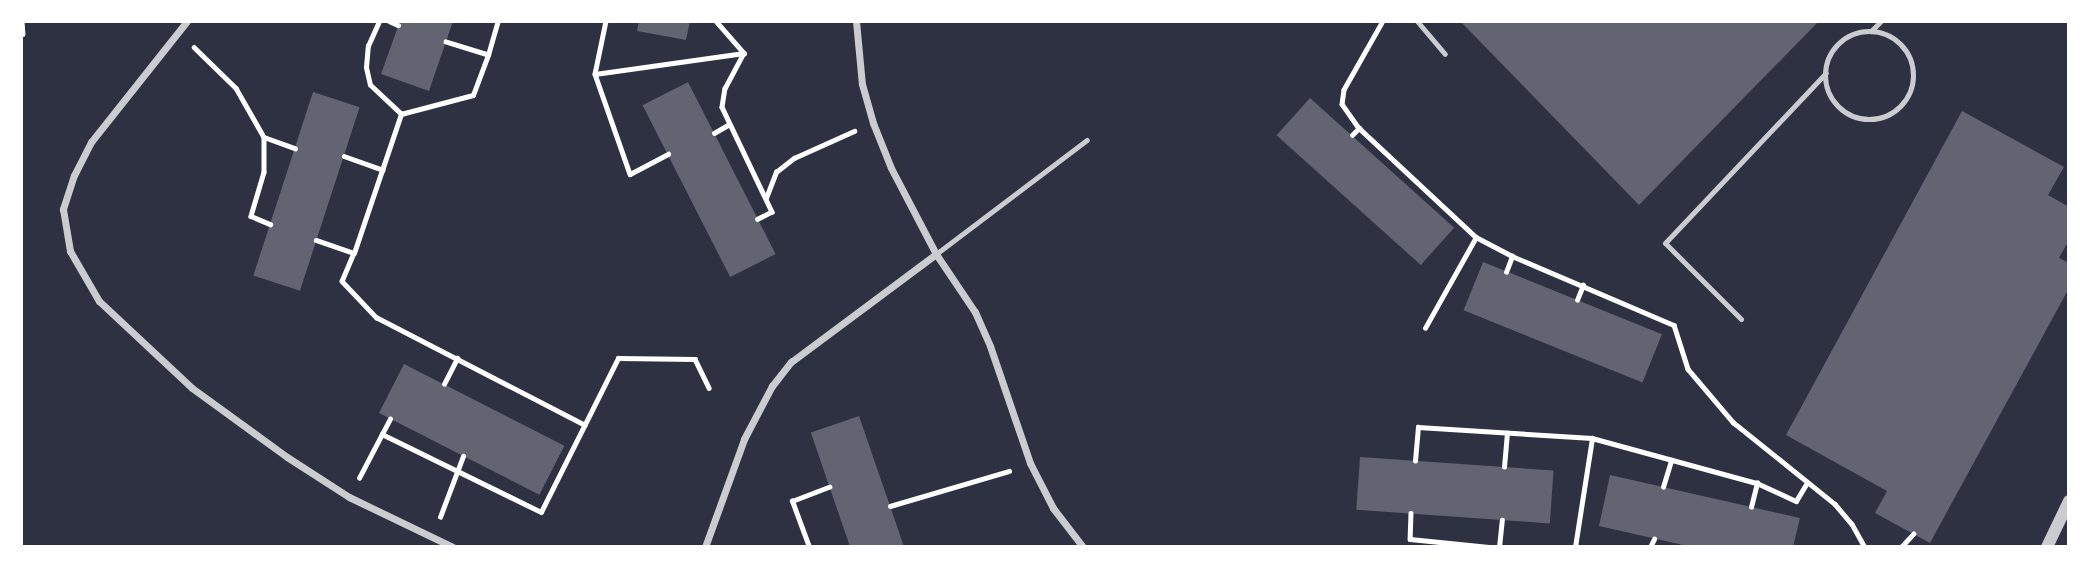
<!DOCTYPE html>
<html>
<head>
<meta charset="utf-8">
<style>
	body { margin:0 }
	#map { position:relative; width:2090px; height:568px; overflow:hidden; background:#2d3142; font-family:Ubuntu,sans-serif }
	div>[style] { position:absolute }
	.building>* { inset:0; background:#626471; transform-origin:0 0 }
	.path>* { height:4.5px; margin:-2.25px; padding:0 2.25px; transform-origin:2.25px; border-radius:2.25px; background:#fff }
	.service>* { height:5px; margin:-2.5px; padding:0 2.5px; transform-origin:2.5px; border-radius:2.5px; background:#caccd0 }
	.service>.ring { margin:-2.5px; padding:0; box-sizing:content-box; background:none; border:5px solid #caccd0; border-radius:50% }
	.minor>* { height:7px; margin:-3.5px; padding:0 3.5px; transform-origin:3.5px; border-radius:3.5px; background:#caccd0 }
	.tertiary>* { height:12px; margin:-6px; padding:0 6px; transform-origin:6px; border-radius:6px; background:#caccd0 }
	span { translate:-50% -50%; white-space:nowrap; text-align:center; line-height:1.15; -webkit-text-stroke:7px #fff; paint-order:stroke }
	.frame { position:absolute; inset:0; border:23px solid #fff; pointer-events:none }
</style>
</head>
<body>
<div id="map">
	<div class="building">
		<i style="clip-path:polygon(400px 21px,453px 21px,429px 91px,381px 74px)"></i>
		<i style="clip-path:polygon(639px 21px,690px 21px,686px 40px,637px 31px)"></i>
		<i style="clip-path:polygon(1460px 21px,1819px 21px,1639px 205px)"></i>
		<i style="left:688px;top:82px;width:193px;height:51px;rotate:63deg"></i>
		<i style="left:313px;top:92px;width:49px;height:193px;rotate:18deg"></i>
		<i style="left:1310px;top:98px;width:194px;height:50px;rotate:42deg"></i>
		<i style="clip-path:polygon(1962px 111px,2064px 167px,2048px 195px,2069px 207px,2069px 240px,2059px 258px,2069px 263px,2069px 288px,1930px 543px,1875px 513px,1887px 491px,1786px 435px)"></i>
		<i style="left:1483px;top:262px;width:193px;height:52px;rotate:22deg"></i>
		<i style="left:404px;top:364px;width:180px;height:55px;rotate:27deg"></i>
		<i style="left:859px;top:416px;width:139px;height:51px;rotate:71deg"></i>
		<i style="left:1360px;top:457px;width:194px;height:53px;rotate:4deg"></i>
		<i style="clip-path:polygon(1610px 475px,1800px 518px,1793px 547px,1692px 547px,1599px 526px)"></i>
	</div>
	<div class="path">
		<i style="left:22px;top:21px;width:13px;rotate:86deg"></i>
		<i style="left:389px;top:21px;width:10px;rotate:24deg"></i>
		<i style="left:606px;top:21px;width:54px;rotate:101.7deg"></i>
		<i style="left:595px;top:74px;width:150px;rotate:-8deg"></i>
		<i style="left:716px;top:21px;width:43px;rotate:48.8deg"></i>
		<i style="left:744px;top:53px;width:40px;rotate:118deg"></i>
		<i style="left:725px;top:88px;width:19px;rotate:99deg"></i>
		<i style="left:722px;top:107px;width:116px;rotate:64.5deg"></i>
		<i style="left:772px;top:212px;width:16px;rotate:153deg"></i>
		<i style="left:1383px;top:21px;width:79px;rotate:119.5deg"></i>
		<i style="left:1344px;top:90px;width:14px;rotate:98deg"></i>
		<i style="left:1342px;top:104px;width:29px;rotate:55deg"></i>
		<i style="left:1359px;top:128px;width:160px;rotate:43deg"></i>
		<i style="left:1476px;top:237px;width:41px;rotate:27.8deg"></i>
		<i style="left:1512px;top:256px;width:176px;rotate:23.1deg"></i>
		<i style="left:1674px;top:325px;width:46px;rotate:72.3deg"></i>
		<i style="left:1688px;top:369px;width:70px;rotate:49.7deg"></i>
		<i style="left:1733px;top:422px;width:131px;rotate:38.8deg"></i>
		<i style="left:1835px;top:504px;width:26px;rotate:50deg"></i>
		<i style="left:1852px;top:524px;width:26px;rotate:61deg"></i>
		<i style="left:194px;top:47px;width:59px;rotate:44.3deg"></i>
		<i style="left:236px;top:88px;width:56px;rotate:60.3deg"></i>
		<i style="left:264px;top:137px;width:35px;rotate:90deg"></i>
		<i style="left:264px;top:172px;width:46px;rotate:106.5deg"></i>
		<i style="left:251px;top:216px;width:21px;rotate:23deg"></i>
		<i style="left:488px;top:55px;width:35px;rotate:-74deg"></i>
		<i style="left:595px;top:74px;width:106px;rotate:70.7deg"></i>
		<i style="left:630px;top:174px;width:43px;rotate:-27.8deg"></i>
		<i style="left:401px;top:114px;width:74px;rotate:-14.8deg"></i>
		<i style="left:473px;top:95px;width:43px;rotate:-69.4deg"></i>
		<i style="left:488px;top:55px;width:44px;rotate:-162.8deg"></i>
		<i style="left:714px;top:133px;width:16px;rotate:-30deg"></i>
		<i style="left:1352px;top:135px;width:10px;rotate:-45deg"></i>
		<i style="left:264px;top:137px;width:33px;rotate:20deg"></i>
		<i style="left:344px;top:156px;width:41px;rotate:19.7deg"></i>
		<i style="left:766px;top:198px;width:28px;rotate:-69deg"></i>
		<i style="left:776px;top:172px;width:23px;rotate:-38deg"></i>
		<i style="left:794px;top:158px;width:66px;rotate:-24.2deg"></i>
		<i style="left:316px;top:240px;width:40px;rotate:18.9deg"></i>
		<i style="left:354px;top:253px;width:147px;rotate:-71.3deg"></i>
		<i style="left:401px;top:114px;width:42px;rotate:-136.9deg"></i>
		<i style="left:370px;top:85px;width:18px;rotate:-103deg"></i>
		<i style="left:366px;top:67px;width:21px;rotate:-85deg"></i>
		<i style="left:368px;top:46px;width:27px;rotate:-66deg"></i>
		<i style="left:354px;top:253px;width:30px;rotate:113deg"></i>
		<i style="left:342px;top:281px;width:50px;rotate:46.6deg"></i>
		<i style="left:376px;top:317px;width:235px;rotate:27.3deg"></i>
		<i style="left:1506px;top:272px;width:17px;rotate:-69deg"></i>
		<i style="left:1577px;top:300px;width:16px;rotate:-68deg"></i>
		<i style="left:1425px;top:328px;width:104px;rotate:-60.7deg"></i>
		<i style="left:444px;top:384px;width:29px;rotate:-63deg"></i>
		<i style="left:382px;top:434px;width:17px;rotate:-62deg"></i>
		<i style="left:1415px;top:461px;width:34px;rotate:-85deg"></i>
		<i style="left:1418px;top:427px;width:174px;rotate:3.6deg"></i>
		<i style="left:1504px;top:467px;width:34px;rotate:-85deg"></i>
		<i style="left:359px;top:478px;width:50px;rotate:-62.4deg"></i>
		<i style="left:382px;top:434px;width:177px;rotate:26.1deg"></i>
		<i style="left:541px;top:512px;width:172px;rotate:-63.4deg"></i>
		<i style="left:618px;top:358px;width:77px;rotate:0.7deg"></i>
		<i style="left:695px;top:359px;width:32px;rotate:64deg"></i>
		<i style="left:1663px;top:487px;width:28px;rotate:-73deg"></i>
		<i style="left:890px;top:506px;width:124px;rotate:-16.4deg"></i>
		<i style="left:1751px;top:507px;width:25px;rotate:-76deg"></i>
		<i style="left:1411px;top:513px;width:26px;rotate:92deg"></i>
		<i style="left:1410px;top:539px;width:79px;rotate:5.8deg"></i>
		<i style="left:440px;top:517px;width:65px;rotate:-69.3deg"></i>
		<i style="left:809px;top:547px;width:49px;rotate:-110.3deg"></i>
		<i style="left:792px;top:501px;width:40px;rotate:-21deg"></i>
		<i style="left:1499px;top:547px;width:27px;rotate:-84deg"></i>
		<i style="left:1575px;top:547px;width:110px;rotate:-81.1deg"></i>
		<i style="left:1592px;top:438px;width:171px;rotate:15.3deg"></i>
		<i style="left:1757px;top:483px;width:43px;rotate:24.8deg"></i>
		<i style="left:1796px;top:501px;width:21px;rotate:-59deg"></i>
		<i style="left:1650px;top:547px;width:9px;rotate:-63deg"></i>
		<i style="left:1901px;top:547px;width:18px;rotate:-47deg"></i>
	</div>
	<div class="service">
		<i style="left:1417px;top:21px;width:43px;rotate:49.7deg"></i>
		<i style="left:1871px;top:31px;width:14px;rotate:-45deg"></i>
		<i class="ring" style="left:1825px;top:31px;width:83px;height:83px"></i>
		<i style="left:936px;top:254px;width:189px;rotate:-37.1deg"></i>
		<i style="left:1741px;top:319px;width:107px;rotate:-135deg"></i>
		<i style="left:1665px;top:243px;width:234px;rotate:-46.6deg"></i>
	</div>
	<div class="minor">
		<i style="left:187px;top:21px;width:154px;rotate:128.4deg"></i>
		<i style="left:91px;top:142px;width:37px;rotate:117deg"></i>
		<i style="left:74px;top:175px;width:36px;rotate:108deg"></i>
		<i style="left:63px;top:209px;width:43px;rotate:80.5deg"></i>
		<i style="left:70px;top:251px;width:58px;rotate:59.9deg"></i>
		<i style="left:99px;top:301px;width:127px;rotate:43.1deg"></i>
		<i style="left:192px;top:388px;width:117px;rotate:36deg"></i>
		<i style="left:287px;top:457px;width:74px;rotate:32.8deg"></i>
		<i style="left:349px;top:497px;width:115px;rotate:25.7deg"></i>
		<i style="left:856px;top:21px;width:63px;rotate:84.6deg"></i>
		<i style="left:862px;top:84px;width:41px;rotate:74.2deg"></i>
		<i style="left:873px;top:123px;width:48px;rotate:68.2deg"></i>
		<i style="left:891px;top:168px;width:97px;rotate:62.4deg"></i>
		<i style="left:936px;top:254px;width:70px;rotate:56.1deg"></i>
		<i style="left:975px;top:312px;width:37px;rotate:66deg"></i>
		<i style="left:990px;top:346px;width:124px;rotate:71.1deg"></i>
		<i style="left:1030px;top:463px;width:51px;rotate:62.9deg"></i>
		<i style="left:1053px;top:508px;width:49px;rotate:52.4deg"></i>
		<i style="left:705px;top:547px;width:115px;rotate:-70.1deg"></i>
		<i style="left:744px;top:439px;width:60px;rotate:-62.2deg"></i>
		<i style="left:772px;top:386px;width:31px;rotate:-52deg"></i>
		<i style="left:791px;top:362px;width:181px;rotate:-36.7deg"></i>
	</div>
	<div class="tertiary">
		<i style="left:2047px;top:547px;width:51px;rotate:-64.4deg"></i>
	</div>
	<div class="frame"></div>
</div>
</body>
</html>
